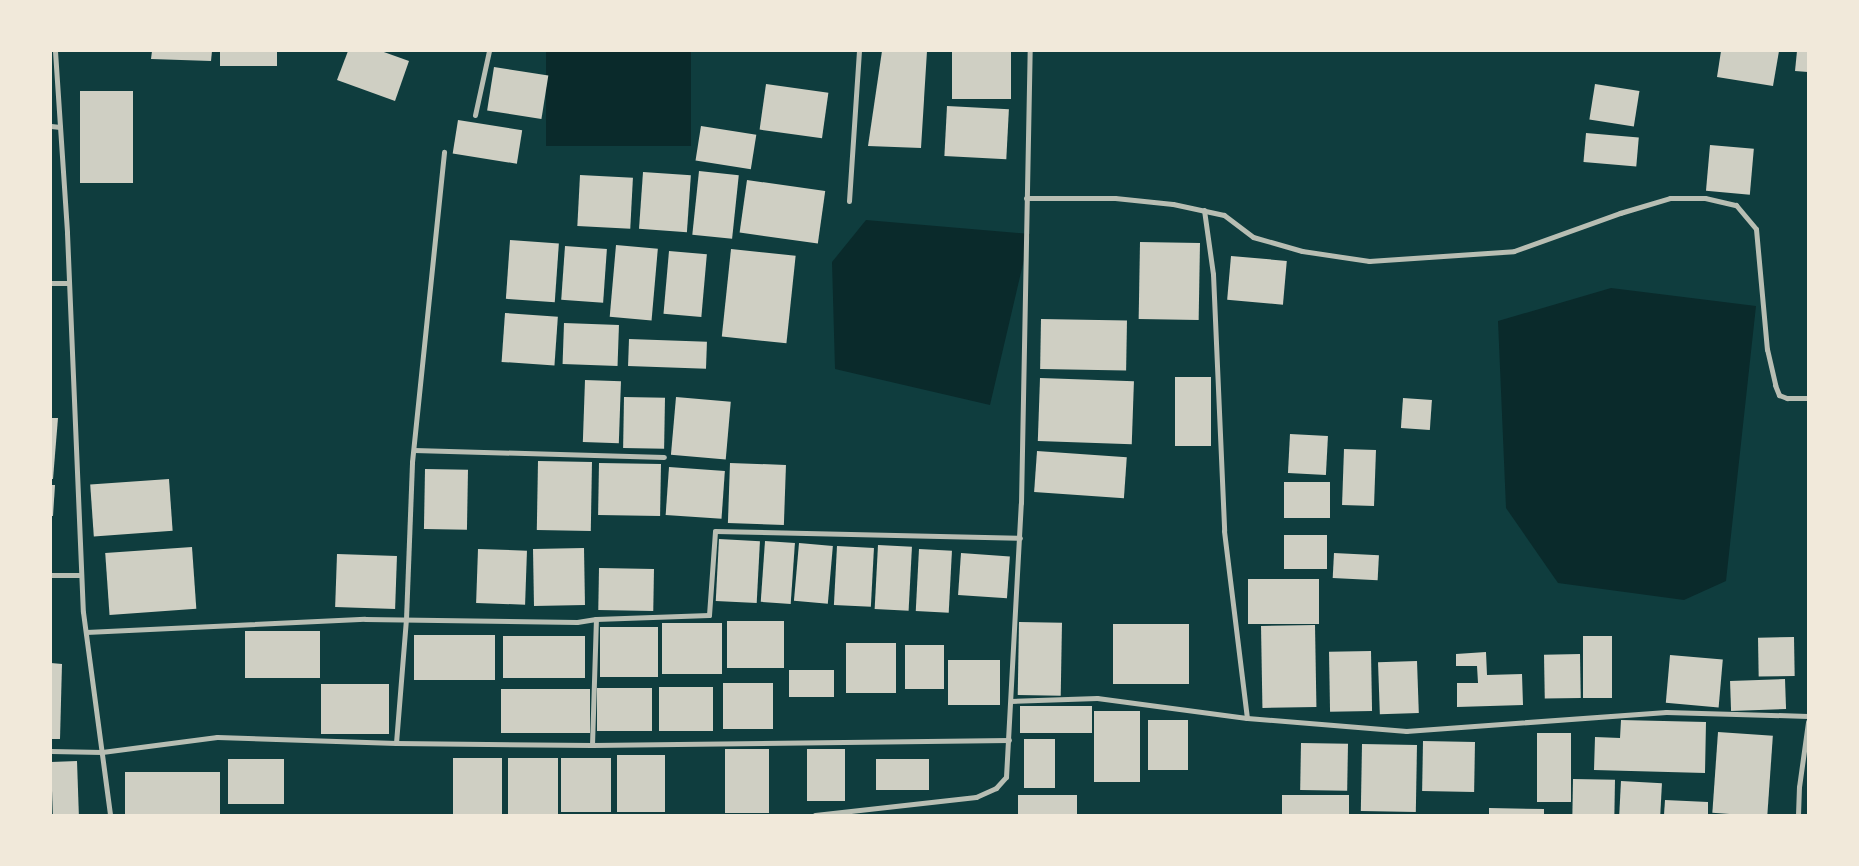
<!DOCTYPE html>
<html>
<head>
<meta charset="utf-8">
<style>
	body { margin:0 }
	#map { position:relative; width:1859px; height:866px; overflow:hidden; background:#0f3d3e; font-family:Figtree,sans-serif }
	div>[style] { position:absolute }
	.water>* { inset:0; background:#0a2a2b; transform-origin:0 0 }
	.building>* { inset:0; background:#cfcfc3; transform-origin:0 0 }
	.minor>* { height:5px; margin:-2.5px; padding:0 2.5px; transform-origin:2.5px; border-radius:2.5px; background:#b8beb3 }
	span { translate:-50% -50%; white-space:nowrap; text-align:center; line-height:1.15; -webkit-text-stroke:4px #f1e9da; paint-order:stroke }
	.frame { position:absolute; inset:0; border:52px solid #f1e9da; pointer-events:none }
</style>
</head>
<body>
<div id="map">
	<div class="water">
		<i style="left:546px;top:51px;width:145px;height:95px"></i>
		<i style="clip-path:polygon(866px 220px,1030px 234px,990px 405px,835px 369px,832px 262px)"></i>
		<i style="clip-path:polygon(1611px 288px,1756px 306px,1726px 581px,1684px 600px,1558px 583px,1506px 508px,1498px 321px)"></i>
	</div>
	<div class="building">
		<i style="clip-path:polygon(152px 51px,212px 51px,211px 61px,151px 59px)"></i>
		<i style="left:220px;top:51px;width:57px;height:15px"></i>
		<i style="clip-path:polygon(348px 51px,381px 51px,409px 61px,395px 101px,337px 80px)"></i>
		<i style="clip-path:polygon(882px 51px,927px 51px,921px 148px,868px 146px)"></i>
		<i style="left:952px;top:51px;width:59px;height:48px"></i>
		<i style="clip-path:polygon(1721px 51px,1779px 51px,1773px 86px,1717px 77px)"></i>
		<i style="clip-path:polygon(1797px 51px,1808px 51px,1808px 72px,1795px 71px)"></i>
		<i style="left:494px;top:67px;width:55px;height:44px;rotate:9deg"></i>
		<i style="left:766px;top:84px;width:63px;height:46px;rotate:8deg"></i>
		<i style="left:1595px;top:84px;width:45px;height:36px;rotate:9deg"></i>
		<i style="left:80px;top:91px;width:53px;height:92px"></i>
		<i style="left:947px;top:106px;width:62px;height:50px;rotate:3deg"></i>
		<i style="left:458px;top:120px;width:65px;height:34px;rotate:9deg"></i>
		<i style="left:701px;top:126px;width:56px;height:35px;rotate:9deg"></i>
		<i style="left:1586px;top:133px;width:53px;height:29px;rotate:5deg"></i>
		<i style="left:1710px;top:145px;width:44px;height:46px;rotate:5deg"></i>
		<i style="left:699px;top:171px;width:40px;height:64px;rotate:6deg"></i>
		<i style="left:643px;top:172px;width:48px;height:57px;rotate:4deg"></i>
		<i style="left:580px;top:175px;width:53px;height:51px;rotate:3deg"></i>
		<i style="left:747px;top:180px;width:79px;height:53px;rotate:8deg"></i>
		<i style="left:510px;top:240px;width:49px;height:59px;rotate:4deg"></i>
		<i style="left:1140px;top:242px;width:60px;height:77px;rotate:1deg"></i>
		<i style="left:616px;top:245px;width:42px;height:72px;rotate:5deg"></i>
		<i style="left:565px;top:246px;width:42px;height:54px;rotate:4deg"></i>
		<i style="left:731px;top:249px;width:65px;height:88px;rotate:6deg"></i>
		<i style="left:669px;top:251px;width:38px;height:63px;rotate:5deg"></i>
		<i style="left:1231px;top:256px;width:56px;height:44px;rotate:5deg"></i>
		<i style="left:505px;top:313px;width:53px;height:49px;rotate:4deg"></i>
		<i style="left:1041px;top:319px;width:86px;height:50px;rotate:1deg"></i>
		<i style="left:564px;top:323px;width:55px;height:41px;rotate:2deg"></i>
		<i style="left:629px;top:339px;width:78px;height:27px;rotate:2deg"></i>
		<i style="left:1175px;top:377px;width:36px;height:69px"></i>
		<i style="left:1040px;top:378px;width:94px;height:63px;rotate:2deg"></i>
		<i style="left:585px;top:380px;width:36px;height:62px;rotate:2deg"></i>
		<i style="left:624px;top:397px;width:41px;height:51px;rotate:1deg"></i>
		<i style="left:676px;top:397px;width:55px;height:58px;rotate:5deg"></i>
		<i style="left:1403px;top:398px;width:29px;height:30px;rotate:4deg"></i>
		<i style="clip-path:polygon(51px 418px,58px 418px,53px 479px,51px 479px)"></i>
		<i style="left:1290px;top:434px;width:38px;height:39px;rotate:3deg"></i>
		<i style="left:1344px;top:449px;width:32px;height:56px;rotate:2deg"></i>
		<i style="left:1037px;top:451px;width:90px;height:41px;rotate:4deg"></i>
		<i style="left:538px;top:461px;width:54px;height:69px;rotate:1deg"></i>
		<i style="left:599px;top:463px;width:62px;height:52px;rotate:1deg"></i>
		<i style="left:730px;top:463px;width:56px;height:60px;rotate:2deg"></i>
		<i style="left:669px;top:467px;width:56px;height:48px;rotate:4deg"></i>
		<i style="left:425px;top:469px;width:43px;height:60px;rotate:1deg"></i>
		<i style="left:169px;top:479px;width:52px;height:79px;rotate:86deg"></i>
		<i style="left:1284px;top:482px;width:46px;height:36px"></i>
		<i style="clip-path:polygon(51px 485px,55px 485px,53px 516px,51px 516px)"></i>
		<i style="left:1284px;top:535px;width:43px;height:34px"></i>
		<i style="left:719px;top:539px;width:41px;height:62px;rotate:3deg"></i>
		<i style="left:765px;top:541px;width:30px;height:61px;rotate:4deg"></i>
		<i style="left:799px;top:543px;width:34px;height:58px;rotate:5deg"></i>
		<i style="left:878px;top:545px;width:34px;height:64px;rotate:3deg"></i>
		<i style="left:837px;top:546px;width:37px;height:59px;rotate:3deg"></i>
		<i style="left:192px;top:547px;width:62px;height:87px;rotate:86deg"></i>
		<i style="left:584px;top:548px;width:57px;height:51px;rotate:89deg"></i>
		<i style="left:478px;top:549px;width:49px;height:54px;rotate:2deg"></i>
		<i style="left:919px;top:549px;width:33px;height:62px;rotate:3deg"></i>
		<i style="left:961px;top:553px;width:49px;height:42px;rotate:4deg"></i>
		<i style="left:1334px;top:553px;width:45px;height:25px;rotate:3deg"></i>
		<i style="left:337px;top:554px;width:60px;height:53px;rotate:2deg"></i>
		<i style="left:599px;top:568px;width:55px;height:42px;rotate:1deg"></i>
		<i style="left:1248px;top:579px;width:71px;height:45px"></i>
		<i style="left:727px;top:621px;width:57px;height:47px"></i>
		<i style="left:1019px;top:622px;width:43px;height:73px;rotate:1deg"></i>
		<i style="left:662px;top:623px;width:60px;height:51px"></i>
		<i style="left:1113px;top:624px;width:76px;height:60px"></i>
		<i style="left:1315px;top:625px;width:82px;height:54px;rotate:89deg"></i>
		<i style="left:600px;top:627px;width:58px;height:50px"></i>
		<i style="left:245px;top:631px;width:75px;height:47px"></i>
		<i style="left:414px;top:635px;width:81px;height:45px"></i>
		<i style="left:503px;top:636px;width:82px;height:42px"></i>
		<i style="left:1583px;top:636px;width:29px;height:62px"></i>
		<i style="left:1794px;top:637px;width:39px;height:36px;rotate:89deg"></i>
		<i style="left:846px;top:643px;width:50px;height:50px"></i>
		<i style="left:905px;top:645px;width:39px;height:44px"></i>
		<i style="left:1371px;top:651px;width:60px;height:42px;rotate:89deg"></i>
		<i style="clip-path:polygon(1486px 652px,1487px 675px,1522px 674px,1523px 705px,1457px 707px,1457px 683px,1478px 683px,1477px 666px,1456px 666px,1456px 654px)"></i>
		<i style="left:1580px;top:654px;width:44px;height:36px;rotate:89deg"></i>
		<i style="left:1670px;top:655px;width:53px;height:48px;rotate:5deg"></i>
		<i style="left:948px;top:660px;width:52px;height:45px"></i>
		<i style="left:1417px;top:661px;width:52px;height:39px;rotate:88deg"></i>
		<i style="clip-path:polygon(51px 663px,62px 664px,60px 739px,51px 739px)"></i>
		<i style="left:789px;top:670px;width:45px;height:27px"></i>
		<i style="left:1785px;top:679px;width:30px;height:55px;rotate:88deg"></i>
		<i style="left:723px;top:683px;width:50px;height:46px"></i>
		<i style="left:321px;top:684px;width:68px;height:50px"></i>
		<i style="left:659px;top:687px;width:54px;height:44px"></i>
		<i style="left:597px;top:688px;width:55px;height:43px"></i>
		<i style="left:501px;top:689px;width:89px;height:44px"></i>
		<i style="left:1020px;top:706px;width:72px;height:27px"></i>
		<i style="left:1094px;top:711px;width:46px;height:71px"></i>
		<i style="left:1148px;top:720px;width:40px;height:50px"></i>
		<i style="clip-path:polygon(1621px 720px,1706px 722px,1705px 773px,1594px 770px,1595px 737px,1620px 738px)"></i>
		<i style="left:1718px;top:732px;width:55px;height:81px;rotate:4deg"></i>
		<i style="left:1537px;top:733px;width:34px;height:69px"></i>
		<i style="left:1024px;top:739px;width:31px;height:49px"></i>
		<i style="left:1423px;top:741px;width:52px;height:50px;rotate:1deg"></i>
		<i style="left:1301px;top:743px;width:47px;height:47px;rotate:1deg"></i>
		<i style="left:1362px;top:744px;width:55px;height:67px;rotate:1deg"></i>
		<i style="left:725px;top:749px;width:44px;height:64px"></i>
		<i style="left:807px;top:749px;width:38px;height:52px"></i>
		<i style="left:617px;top:755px;width:48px;height:57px"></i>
		<i style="left:453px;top:758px;width:49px;height:57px"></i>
		<i style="left:508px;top:758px;width:50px;height:57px"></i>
		<i style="left:561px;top:758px;width:50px;height:54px"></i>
		<i style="left:228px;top:759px;width:56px;height:45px"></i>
		<i style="left:876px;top:759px;width:53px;height:31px"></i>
		<i style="left:77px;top:761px;width:54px;height:26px;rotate:88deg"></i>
		<i style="left:125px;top:772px;width:95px;height:43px"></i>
		<i style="left:1573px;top:779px;width:42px;height:36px;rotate:1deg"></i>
		<i style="left:1621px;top:781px;width:41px;height:34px;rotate:3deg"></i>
		<i style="left:1018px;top:795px;width:59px;height:20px"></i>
		<i style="left:1349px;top:795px;width:20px;height:67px;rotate:90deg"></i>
		<i style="clip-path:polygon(1665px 800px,1708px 802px,1708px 815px,1664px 815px)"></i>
		<i style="clip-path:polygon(1489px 808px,1544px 809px,1544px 815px,1489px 815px)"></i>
	</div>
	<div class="minor">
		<i style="left:55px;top:51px;width:182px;rotate:86.2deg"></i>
		<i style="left:67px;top:233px;width:379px;rotate:87.6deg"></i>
		<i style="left:83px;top:612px;width:205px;rotate:82.4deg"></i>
		<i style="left:475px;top:115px;width:66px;rotate:-77.7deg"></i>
		<i style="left:51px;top:126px;width:9px;rotate:6deg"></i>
		<i style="left:1026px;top:198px;width:89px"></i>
		<i style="left:1115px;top:198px;width:58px;rotate:5.9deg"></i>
		<i style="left:1173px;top:204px;width:52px;rotate:12.2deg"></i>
		<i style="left:1224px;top:215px;width:36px;rotate:37deg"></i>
		<i style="left:1253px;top:237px;width:51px;rotate:15.9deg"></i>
		<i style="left:1302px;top:251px;width:68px;rotate:8.5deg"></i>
		<i style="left:1369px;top:261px;width:145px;rotate:-3.9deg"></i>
		<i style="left:1514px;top:251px;width:113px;rotate:-19.7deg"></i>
		<i style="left:1620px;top:213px;width:52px;rotate:-16.7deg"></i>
		<i style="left:1670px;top:198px;width:35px"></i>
		<i style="left:1705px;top:198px;width:32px;rotate:13deg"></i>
		<i style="left:1736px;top:205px;width:31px;rotate:50deg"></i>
		<i style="left:1756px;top:229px;width:121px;rotate:84.8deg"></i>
		<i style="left:1767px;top:349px;width:37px;rotate:77deg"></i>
		<i style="left:1775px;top:385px;width:11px;rotate:68deg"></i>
		<i style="left:1779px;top:395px;width:9px;rotate:21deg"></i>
		<i style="left:1787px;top:398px;width:21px"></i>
		<i style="left:849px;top:201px;width:150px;rotate:-86.2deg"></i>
		<i style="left:1204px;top:210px;width:65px;rotate:82deg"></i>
		<i style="left:1213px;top:274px;width:257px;rotate:87.5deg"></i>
		<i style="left:1224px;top:531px;width:188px;rotate:83deg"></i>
		<i style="left:51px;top:283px;width:18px"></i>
		<i style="left:414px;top:450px;width:250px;rotate:1.6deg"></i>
		<i style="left:51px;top:575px;width:30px"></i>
		<i style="left:86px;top:632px;width:279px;rotate:-2.7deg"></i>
		<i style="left:365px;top:619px;width:212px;rotate:0.8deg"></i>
		<i style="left:577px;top:622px;width:19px;rotate:-9deg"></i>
		<i style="left:596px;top:619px;width:113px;rotate:-2deg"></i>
		<i style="left:709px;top:615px;width:84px;rotate:-85.9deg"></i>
		<i style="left:715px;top:531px;width:305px;rotate:1.3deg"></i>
		<i style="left:1011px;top:701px;width:86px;rotate:-2deg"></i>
		<i style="left:1097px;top:698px;width:151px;rotate:7.6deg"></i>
		<i style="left:1247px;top:718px;width:160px;rotate:4.7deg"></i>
		<i style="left:1406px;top:731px;width:261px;rotate:-4.2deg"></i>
		<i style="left:1666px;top:712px;width:142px;rotate:1.6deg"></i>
		<i style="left:396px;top:743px;width:124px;rotate:-85.4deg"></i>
		<i style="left:406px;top:619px;width:157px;rotate:-87.8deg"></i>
		<i style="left:412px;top:462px;width:312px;rotate:-84.1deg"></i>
		<i style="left:592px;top:745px;width:126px;rotate:-88.2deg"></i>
		<i style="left:51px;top:751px;width:51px;rotate:1.1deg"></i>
		<i style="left:102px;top:752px;width:116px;rotate:-7.4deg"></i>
		<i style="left:217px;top:737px;width:179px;rotate:1.9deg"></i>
		<i style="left:396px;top:743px;width:196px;rotate:0.6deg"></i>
		<i style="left:592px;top:745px;width:417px;rotate:-0.7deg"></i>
		<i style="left:815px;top:815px;width:162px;rotate:-6.4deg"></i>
		<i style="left:976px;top:797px;width:22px;rotate:-24deg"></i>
		<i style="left:996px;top:788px;width:15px;rotate:-48deg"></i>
		<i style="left:1006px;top:777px;width:274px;rotate:-86.9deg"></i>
		<i style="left:1021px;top:503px;width:452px;rotate:-88.9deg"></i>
		<i style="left:1798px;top:815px;width:28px;rotate:-88deg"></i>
		<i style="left:1799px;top:787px;width:66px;rotate:-82.1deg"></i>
	</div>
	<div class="frame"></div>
</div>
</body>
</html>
